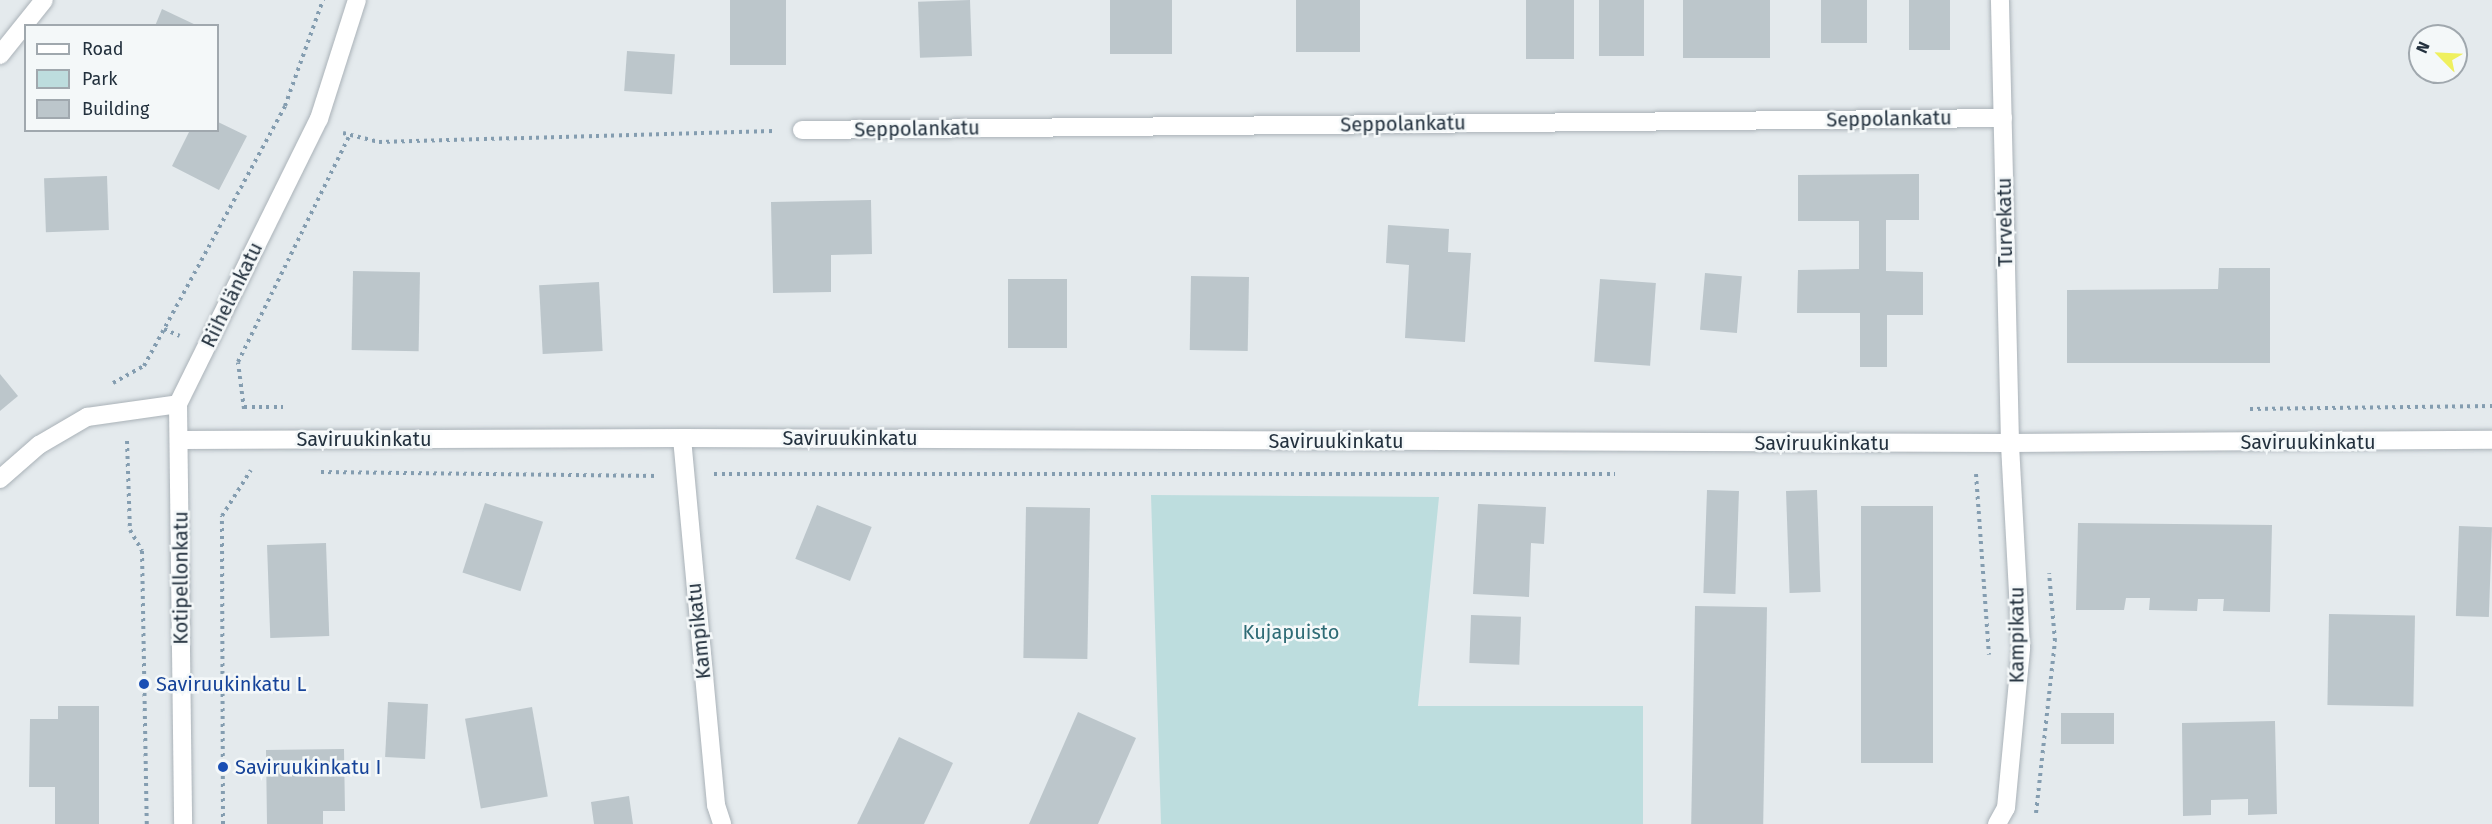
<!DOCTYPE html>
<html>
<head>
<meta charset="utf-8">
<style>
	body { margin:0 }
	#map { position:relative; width:2492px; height:824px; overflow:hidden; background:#e4eaed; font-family:"Fira Sans",sans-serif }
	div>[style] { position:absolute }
	.green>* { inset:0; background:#bdddde }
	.building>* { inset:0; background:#bcc6cb; transform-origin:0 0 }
	.path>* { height:4px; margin-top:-2px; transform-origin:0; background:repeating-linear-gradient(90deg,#849db0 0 3px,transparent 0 7.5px) }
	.roads { filter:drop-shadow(0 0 2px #aab2b8) drop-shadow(0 0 2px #aab2b8) }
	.minor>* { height:18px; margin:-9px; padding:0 9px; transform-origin:9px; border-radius:9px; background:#fff }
	.dots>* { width:16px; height:16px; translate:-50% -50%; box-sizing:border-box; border:3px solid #f4f8f9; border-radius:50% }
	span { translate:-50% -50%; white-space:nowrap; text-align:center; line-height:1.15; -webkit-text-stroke:5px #f4f8f9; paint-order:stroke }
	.street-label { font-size:20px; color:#23313e }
	.park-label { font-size:20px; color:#2e6b75 }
	.transit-label { font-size:20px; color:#164399 }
	.left { translate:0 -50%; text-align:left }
	.legend { position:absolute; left:24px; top:24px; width:195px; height:108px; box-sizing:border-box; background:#f4f8f9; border:2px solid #a0a8ae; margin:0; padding:8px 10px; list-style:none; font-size:18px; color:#23313e }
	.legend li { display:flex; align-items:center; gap:12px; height:30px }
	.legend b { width:30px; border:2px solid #a0a8ae }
	.north { position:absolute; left:2408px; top:24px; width:60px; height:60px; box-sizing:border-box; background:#f4f8f9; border:2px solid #a0a8ae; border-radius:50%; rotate:294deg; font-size:16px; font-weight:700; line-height:24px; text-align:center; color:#23313e }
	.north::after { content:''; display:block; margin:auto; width:21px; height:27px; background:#eff05e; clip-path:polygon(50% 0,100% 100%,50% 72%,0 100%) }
</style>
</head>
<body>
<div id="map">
	<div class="green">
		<i style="clip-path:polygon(1151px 495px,1439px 497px,1418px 706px,1643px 706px,1643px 824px,1161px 824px)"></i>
	</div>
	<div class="building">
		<i style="left:730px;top:0;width:56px;height:65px"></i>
		<i style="left:970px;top:0;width:56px;height:52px;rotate:88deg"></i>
		<i style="left:1110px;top:0;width:62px;height:54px"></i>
		<i style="left:1296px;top:0;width:64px;height:52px"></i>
		<i style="left:1526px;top:0;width:48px;height:59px"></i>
		<i style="left:1599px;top:0;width:45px;height:56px"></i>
		<i style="left:1683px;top:0;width:87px;height:58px"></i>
		<i style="left:1821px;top:0;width:46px;height:43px"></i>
		<i style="left:1909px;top:0;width:41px;height:50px"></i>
		<i style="clip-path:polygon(162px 9px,198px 26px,155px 26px)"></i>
		<i style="left:627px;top:51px;width:48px;height:40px;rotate:4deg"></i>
		<i style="clip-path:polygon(218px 122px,247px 136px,219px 190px,172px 166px,190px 130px,218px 130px)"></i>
		<i style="clip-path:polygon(1919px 174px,1919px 220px,1886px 220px,1886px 271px,1923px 272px,1923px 315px,1887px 315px,1887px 367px,1860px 367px,1860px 313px,1797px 313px,1798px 270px,1859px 269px,1859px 221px,1798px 221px,1798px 175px)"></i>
		<i style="left:107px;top:176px;width:54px;height:63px;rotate:88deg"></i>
		<i style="clip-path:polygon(871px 200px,872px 254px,831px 255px,831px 292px,773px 293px,771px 202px)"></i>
		<i style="clip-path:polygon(1388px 225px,1449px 229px,1448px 252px,1471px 253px,1465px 342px,1405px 338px,1409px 265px,1386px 263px)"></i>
		<i style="clip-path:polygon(2219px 268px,2270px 268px,2270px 363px,2067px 363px,2067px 290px,2218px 289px)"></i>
		<i style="left:353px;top:271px;width:67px;height:79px;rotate:1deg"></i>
		<i style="left:1705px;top:273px;width:37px;height:57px;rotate:5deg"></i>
		<i style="left:1191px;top:276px;width:58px;height:74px;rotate:1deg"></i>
		<i style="left:1008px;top:279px;width:59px;height:69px"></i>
		<i style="left:1600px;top:279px;width:56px;height:83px;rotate:4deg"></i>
		<i style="left:599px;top:282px;width:69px;height:60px;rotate:87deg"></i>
		<i style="clip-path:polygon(0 374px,18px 396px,0 411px)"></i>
		<i style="left:1707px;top:490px;width:32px;height:103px;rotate:2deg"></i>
		<i style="left:1817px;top:490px;width:102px;height:31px;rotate:88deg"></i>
		<i style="left:485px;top:503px;width:61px;height:73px;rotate:18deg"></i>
		<i style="clip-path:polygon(1478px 504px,1546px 507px,1544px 544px,1531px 543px,1529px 597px,1473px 594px)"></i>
		<i style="left:817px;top:505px;width:59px;height:58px;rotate:22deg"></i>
		<i style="left:1861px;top:506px;width:72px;height:257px"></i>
		<i style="left:1026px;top:507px;width:64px;height:151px;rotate:1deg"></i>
		<i style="clip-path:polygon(2078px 523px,2272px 525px,2270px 612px,2223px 611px,2224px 599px,2198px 599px,2197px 611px,2149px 610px,2150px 598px,2126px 598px,2124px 610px,2076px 610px)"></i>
		<i style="left:2459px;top:526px;width:33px;height:90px;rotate:2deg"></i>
		<i style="left:326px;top:543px;width:93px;height:59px;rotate:88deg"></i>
		<i style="left:1695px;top:606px;width:72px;height:218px;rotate:1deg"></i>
		<i style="left:2329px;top:614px;width:86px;height:91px;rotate:1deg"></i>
		<i style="left:1471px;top:615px;width:50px;height:48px;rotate:2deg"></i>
		<i style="left:388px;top:702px;width:40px;height:55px;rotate:3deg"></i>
		<i style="clip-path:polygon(58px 706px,99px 706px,99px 824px,55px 824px,55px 787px,29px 787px,30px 719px,58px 719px)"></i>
		<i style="left:532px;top:707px;width:91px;height:68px;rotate:80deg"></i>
		<i style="clip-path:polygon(1078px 712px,1136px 738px,1098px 824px,1029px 824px)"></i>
		<i style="left:2061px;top:713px;width:53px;height:31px"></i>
		<i style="clip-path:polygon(2275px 721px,2277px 814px,2248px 815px,2248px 799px,2211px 800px,2211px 815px,2183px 816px,2182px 723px)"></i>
		<i style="clip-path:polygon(899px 737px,953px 763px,924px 824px,857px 824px)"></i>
		<i style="clip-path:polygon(344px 749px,345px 811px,323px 811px,323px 824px,267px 824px,266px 750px)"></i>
		<i style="clip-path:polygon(629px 796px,633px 824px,594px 824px,591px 802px)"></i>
	</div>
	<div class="path">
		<i style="left:343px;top:133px;width:37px;rotate:14deg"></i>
		<i style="left:379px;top:142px;width:396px;rotate:-1.6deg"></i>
		<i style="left:164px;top:329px;width:17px;rotate:24deg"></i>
		<i style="left:113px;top:383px;width:35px;rotate:-29deg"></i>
		<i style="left:144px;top:366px;width:296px;rotate:-61.5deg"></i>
		<i style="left:285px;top:106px;width:113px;rotate:-70.3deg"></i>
		<i style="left:244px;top:407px;width:39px"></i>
		<i style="left:244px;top:409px;width:47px;rotate:-97.3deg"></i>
		<i style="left:238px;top:362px;width:252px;rotate:-63.8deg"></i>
		<i style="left:2250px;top:409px;width:242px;rotate:-0.7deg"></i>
		<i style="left:127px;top:441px;width:89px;rotate:88.1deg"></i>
		<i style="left:130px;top:530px;width:24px;rotate:60deg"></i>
		<i style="left:142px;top:551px;width:273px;rotate:89deg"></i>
		<i style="left:321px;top:472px;width:337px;rotate:0.7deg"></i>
		<i style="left:714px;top:474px;width:901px"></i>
		<i style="left:1976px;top:474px;width:181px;rotate:85.9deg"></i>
		<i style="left:2036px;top:813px;width:173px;rotate:-83.7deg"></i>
		<i style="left:2055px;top:641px;width:68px;rotate:-95deg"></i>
		<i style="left:223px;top:824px;width:308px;rotate:-90.2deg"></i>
		<i style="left:222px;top:516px;width:54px;rotate:-57.8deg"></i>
	</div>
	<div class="roads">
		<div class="minor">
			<i style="left:0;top:55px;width:70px;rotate:-51.3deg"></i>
			<i style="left:802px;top:130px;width:1201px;rotate:-0.57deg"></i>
			<i style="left:178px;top:404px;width:318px;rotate:-63.7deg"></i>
			<i style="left:319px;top:119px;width:125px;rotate:-72.3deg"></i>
			<i style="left:178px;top:404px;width:420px;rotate:89.3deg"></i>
			<i style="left:682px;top:438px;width:369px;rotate:84.7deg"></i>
			<i style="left:716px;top:805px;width:20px;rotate:72deg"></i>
			<i style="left:180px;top:440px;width:502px;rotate:-0.23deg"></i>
			<i style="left:682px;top:438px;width:1328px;rotate:0.22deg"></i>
			<i style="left:2010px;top:443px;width:482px;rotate:-0.4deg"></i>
			<i style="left:0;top:479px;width:52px;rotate:-41.1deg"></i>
			<i style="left:39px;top:445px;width:56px;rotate:-30.3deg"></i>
			<i style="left:87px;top:417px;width:92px;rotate:-8.1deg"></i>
			<i style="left:1997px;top:824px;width:18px;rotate:-61deg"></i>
			<i style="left:2006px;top:808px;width:161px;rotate:-84.6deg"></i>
			<i style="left:2021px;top:648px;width:205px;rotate:-93.1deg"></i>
			<i style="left:2010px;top:443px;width:443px;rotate:-91.3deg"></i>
		</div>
	</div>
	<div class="dots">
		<i style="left:144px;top:684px;background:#1a4fb4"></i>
		<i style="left:223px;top:767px;background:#1a4fb4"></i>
	</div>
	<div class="street-label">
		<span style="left:1889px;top:119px;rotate:-1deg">Seppolankatu</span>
		<span style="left:1403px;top:124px;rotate:-1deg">Seppolankatu</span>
		<span style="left:917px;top:129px;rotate:-1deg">Seppolankatu</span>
		<span style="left:2005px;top:222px;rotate:-91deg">Turvekatu</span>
		<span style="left:232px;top:295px;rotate:-64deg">Riihelänkatu</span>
		<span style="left:850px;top:438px">Saviruukinkatu</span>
		<span style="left:364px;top:439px">Saviruukinkatu</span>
		<span style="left:1336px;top:441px">Saviruukinkatu</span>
		<span style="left:2308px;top:442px">Saviruukinkatu</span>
		<span style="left:1822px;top:443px">Saviruukinkatu</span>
		<span style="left:181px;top:578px;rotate:-90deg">Kotipellonkatu</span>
		<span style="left:699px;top:631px;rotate:-96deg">Kampikatu</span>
		<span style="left:2017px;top:635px;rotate:-90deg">Kampikatu</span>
	</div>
	<div class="park-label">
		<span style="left:1291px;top:632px">Kujapuisto</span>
	</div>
	<div class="transit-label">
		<span class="left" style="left:156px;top:684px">Saviruukinkatu L</span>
		<span class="left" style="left:235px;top:767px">Saviruukinkatu I</span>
	</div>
	<ul class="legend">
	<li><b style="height:8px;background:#fff"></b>Road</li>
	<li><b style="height:16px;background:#bdddde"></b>Park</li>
	<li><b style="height:16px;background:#bcc6cb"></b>Building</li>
	</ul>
	<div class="north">N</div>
</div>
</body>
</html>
